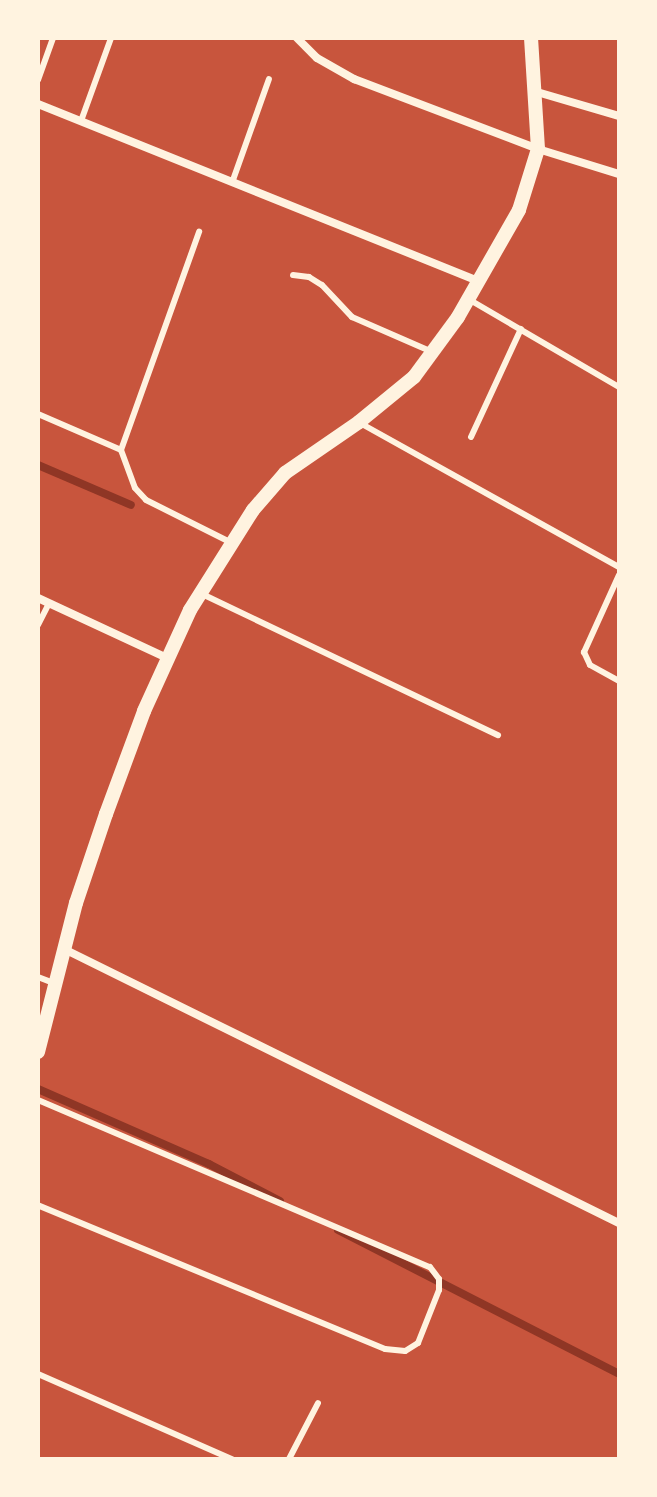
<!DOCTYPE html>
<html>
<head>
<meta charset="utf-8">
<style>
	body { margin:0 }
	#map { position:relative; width:657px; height:1497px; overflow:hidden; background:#c8553d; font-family:Mulish,sans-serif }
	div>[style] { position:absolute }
	.stream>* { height:8px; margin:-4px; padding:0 4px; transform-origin:4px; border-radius:4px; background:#8f3625 }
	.service>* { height:6px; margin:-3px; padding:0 3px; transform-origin:3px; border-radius:3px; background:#fff3e0 }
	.minor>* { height:8px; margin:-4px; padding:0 4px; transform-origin:4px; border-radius:4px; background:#fff3e0 }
	.tertiary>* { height:14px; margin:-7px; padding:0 7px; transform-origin:7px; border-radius:7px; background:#fff3e0 }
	span { translate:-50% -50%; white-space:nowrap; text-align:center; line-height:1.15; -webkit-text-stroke:6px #fff3e0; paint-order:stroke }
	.frame { position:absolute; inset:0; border:40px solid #fff3e0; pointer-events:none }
</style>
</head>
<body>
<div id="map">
	<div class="stream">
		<i style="left:38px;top:465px;width:101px;rotate:23.3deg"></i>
		<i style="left:38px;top:1089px;width:187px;rotate:23.7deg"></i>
		<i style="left:209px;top:1164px;width:80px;rotate:27.5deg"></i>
		<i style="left:338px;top:1230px;width:316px;rotate:27.1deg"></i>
	</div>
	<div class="service">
		<i style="left:38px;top:80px;width:45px;rotate:-70.3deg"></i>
		<i style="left:81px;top:121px;width:88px;rotate:-70.1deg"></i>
		<i style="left:233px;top:180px;width:107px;rotate:-70.4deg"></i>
		<i style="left:293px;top:275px;width:16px;rotate:7deg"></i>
		<i style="left:309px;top:277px;width:15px;rotate:32deg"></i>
		<i style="left:322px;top:285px;width:44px;rotate:46.8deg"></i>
		<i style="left:352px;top:317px;width:87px;rotate:23.6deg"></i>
		<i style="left:470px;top:300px;width:173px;rotate:30.3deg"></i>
		<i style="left:38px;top:414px;width:90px;rotate:23.4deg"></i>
		<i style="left:121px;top:450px;width:40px;rotate:69.8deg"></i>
		<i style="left:135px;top:488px;width:16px;rotate:47deg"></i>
		<i style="left:146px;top:500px;width:96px;rotate:26.6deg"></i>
		<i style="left:360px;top:423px;width:296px;rotate:29.1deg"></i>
		<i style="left:471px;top:437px;width:119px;rotate:-65.2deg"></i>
		<i style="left:121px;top:450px;width:232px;rotate:-70.3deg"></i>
		<i style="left:619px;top:575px;width:85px;rotate:114.4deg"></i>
		<i style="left:584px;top:652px;width:14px;rotate:65deg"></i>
		<i style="left:590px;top:665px;width:33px;rotate:29deg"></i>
		<i style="left:202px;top:594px;width:328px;rotate:25.5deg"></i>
		<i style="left:38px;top:625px;width:25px;rotate:-63deg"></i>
		<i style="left:38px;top:977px;width:17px;rotate:21deg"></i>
		<i style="left:38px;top:1100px;width:426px;rotate:23.1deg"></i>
		<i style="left:430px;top:1267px;width:15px;rotate:53deg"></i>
		<i style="left:439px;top:1279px;width:11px;rotate:90deg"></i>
		<i style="left:439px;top:1290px;width:57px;rotate:111.6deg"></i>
		<i style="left:418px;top:1343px;width:15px;rotate:148deg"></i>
		<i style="left:405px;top:1351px;width:20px;rotate:-174deg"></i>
		<i style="left:385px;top:1349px;width:376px;rotate:-157.5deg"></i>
		<i style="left:38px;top:1374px;width:212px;rotate:23.7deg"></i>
		<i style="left:289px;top:1459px;width:63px;rotate:-62.6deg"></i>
	</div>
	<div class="minor">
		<i style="left:297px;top:38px;width:28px;rotate:45deg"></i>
		<i style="left:317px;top:58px;width:43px;rotate:29.6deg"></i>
		<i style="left:354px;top:79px;width:197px;rotate:20.8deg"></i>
		<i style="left:538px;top:149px;width:85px;rotate:17.2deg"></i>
		<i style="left:537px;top:92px;width:85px;rotate:16.3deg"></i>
		<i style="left:38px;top:104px;width:475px;rotate:21.9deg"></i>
		<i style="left:38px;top:598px;width:142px;rotate:24.9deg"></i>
		<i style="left:64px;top:949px;width:619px;rotate:26.28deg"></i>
	</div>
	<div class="tertiary">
		<i style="left:38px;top:1052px;width:154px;rotate:-75.7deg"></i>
		<i style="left:76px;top:903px;width:94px;rotate:-71.4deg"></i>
		<i style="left:106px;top:814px;width:110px;rotate:-69.7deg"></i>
		<i style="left:144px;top:711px;width:111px;rotate:-65.5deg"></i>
		<i style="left:190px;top:610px;width:118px;rotate:-57.8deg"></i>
		<i style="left:253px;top:510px;width:49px;rotate:-49.1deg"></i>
		<i style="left:285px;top:473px;width:90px;rotate:-34.6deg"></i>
		<i style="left:359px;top:422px;width:71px;rotate:-39.3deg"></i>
		<i style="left:414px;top:377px;width:74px;rotate:-53.7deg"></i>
		<i style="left:458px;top:317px;width:123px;rotate:-60.3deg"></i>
		<i style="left:519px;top:210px;width:64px;rotate:-72.7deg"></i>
		<i style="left:538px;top:149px;width:111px;rotate:-93.6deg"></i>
	</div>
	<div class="frame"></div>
</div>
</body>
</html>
